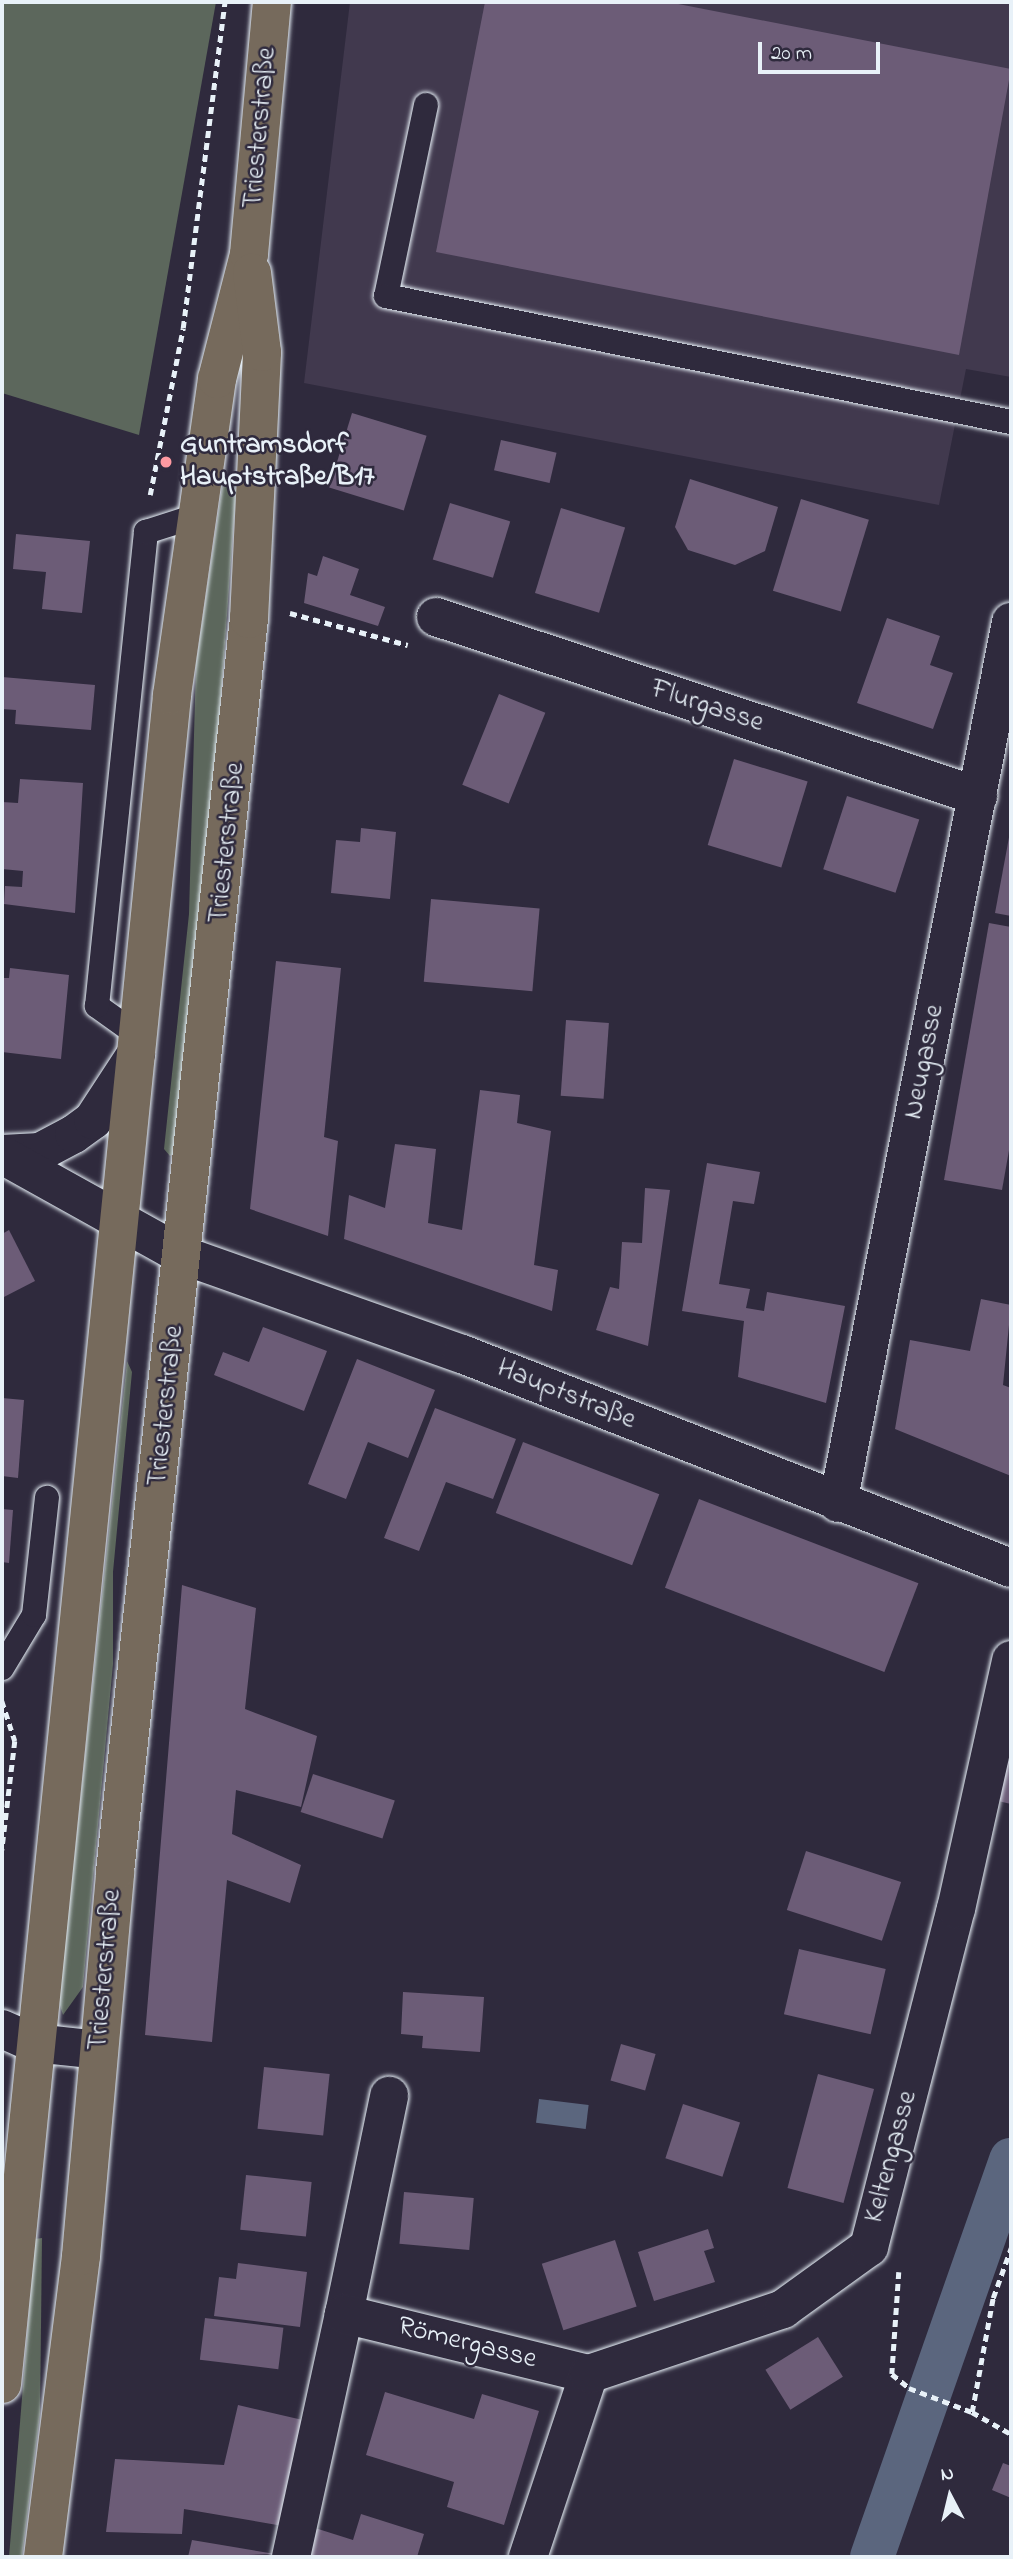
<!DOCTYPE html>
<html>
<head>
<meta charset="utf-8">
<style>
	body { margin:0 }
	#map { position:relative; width:1013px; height:2559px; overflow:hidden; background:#2f2a3d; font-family:"Indie Flower",sans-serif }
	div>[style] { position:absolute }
	.built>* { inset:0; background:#41394e }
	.green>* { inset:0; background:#5c675c }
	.water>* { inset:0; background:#5b667e; transform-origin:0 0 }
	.canal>* { height:44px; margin:-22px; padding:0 22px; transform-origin:22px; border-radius:22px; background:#5b667e }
	.building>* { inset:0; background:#6c5c77; transform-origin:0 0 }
	.path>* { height:4.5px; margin-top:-2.25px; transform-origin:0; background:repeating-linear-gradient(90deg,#e8f1f8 0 7px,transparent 0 12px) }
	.roads { filter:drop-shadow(0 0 2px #e8f1f8) drop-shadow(0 0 2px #e8f1f8) }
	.lane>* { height:24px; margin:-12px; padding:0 12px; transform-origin:12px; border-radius:12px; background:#2f2a3d }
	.street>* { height:38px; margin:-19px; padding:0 19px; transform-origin:19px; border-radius:19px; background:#2f2a3d }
	.secondary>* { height:38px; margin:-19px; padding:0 19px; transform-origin:19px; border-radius:19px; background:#2f2a3d }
	.primary>* { height:38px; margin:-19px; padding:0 19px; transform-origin:19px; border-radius:19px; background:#766a5c }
	.dots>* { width:19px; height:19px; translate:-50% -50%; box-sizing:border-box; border:4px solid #2f2a3d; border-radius:50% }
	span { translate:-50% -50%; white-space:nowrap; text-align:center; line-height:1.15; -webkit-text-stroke:5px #2f2a3d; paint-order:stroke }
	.street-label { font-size:28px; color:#e8f1f8 }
	.poi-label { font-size:28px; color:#e8f1f8; font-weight:700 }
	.left { translate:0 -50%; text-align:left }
	.frame { position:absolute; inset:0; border:4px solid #e8f1f8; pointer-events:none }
	.north { position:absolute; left:915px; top:2461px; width:70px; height:70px; -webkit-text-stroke:5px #2f2a3d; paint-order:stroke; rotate:353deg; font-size:19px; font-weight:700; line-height:28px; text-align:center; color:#e8f1f8 }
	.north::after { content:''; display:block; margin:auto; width:24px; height:32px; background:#e8f1f8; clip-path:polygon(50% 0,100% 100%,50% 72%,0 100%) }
	.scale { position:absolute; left:758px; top:42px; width:122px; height:32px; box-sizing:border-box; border:4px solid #e8f1f8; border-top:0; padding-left:9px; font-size:21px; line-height:24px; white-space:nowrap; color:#e8f1f8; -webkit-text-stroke:5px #2f2a3d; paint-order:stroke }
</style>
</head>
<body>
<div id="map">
	<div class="built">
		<i style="clip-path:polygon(350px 2px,1011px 2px,1011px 377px,966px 369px,939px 505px,304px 383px)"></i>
	</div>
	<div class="green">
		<i style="clip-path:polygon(2px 2px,216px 2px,139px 435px,2px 393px)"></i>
		<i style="clip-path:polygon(230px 477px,236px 491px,219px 726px,176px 1152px,170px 1156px,164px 1149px,189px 914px,196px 664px,222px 488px)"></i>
		<i style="clip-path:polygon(127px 1361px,132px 1372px,113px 1572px,113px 1664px,83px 1987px,63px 2015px,59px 2002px)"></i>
		<i style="clip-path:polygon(42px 2238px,40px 2414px,22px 2557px,9px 2557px,35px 2239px)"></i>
	</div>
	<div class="water">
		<i style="left:539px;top:2099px;width:50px;height:24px;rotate:7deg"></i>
	</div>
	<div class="canal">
		<i style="left:872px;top:2557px;width:421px;rotate:-70.7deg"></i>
	</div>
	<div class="building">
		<i style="clip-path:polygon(485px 2px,668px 2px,1011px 69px,959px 355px,436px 252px)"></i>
		<i style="left:352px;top:413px;width:78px;height:78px;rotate:17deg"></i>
		<i style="left:501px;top:440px;width:57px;height:31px;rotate:13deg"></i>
		<i style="clip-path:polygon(690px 479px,778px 507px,765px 551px,735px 565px,688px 550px,675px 527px)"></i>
		<i style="left:801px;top:499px;width:71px;height:96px;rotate:17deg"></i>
		<i style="left:450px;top:503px;width:63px;height:59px;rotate:17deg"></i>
		<i style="left:561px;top:508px;width:67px;height:89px;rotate:17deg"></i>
		<i style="clip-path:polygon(16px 534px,90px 541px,82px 613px,42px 609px,46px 572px,13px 569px)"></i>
		<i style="clip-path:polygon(323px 556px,359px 569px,350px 595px,385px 607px,378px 626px,304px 603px,308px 573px,317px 576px)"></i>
		<i style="clip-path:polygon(887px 618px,940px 636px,930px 665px,953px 673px,933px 729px,857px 703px)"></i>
		<i style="clip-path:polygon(2px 677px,95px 685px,91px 730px,15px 724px,16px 710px,2px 709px)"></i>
		<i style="left:499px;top:694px;width:50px;height:98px;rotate:22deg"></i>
		<i style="left:734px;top:759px;width:77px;height:90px;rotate:17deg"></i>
		<i style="clip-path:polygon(20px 779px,83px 783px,75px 913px,4px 904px,5px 886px,22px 887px,23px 871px,2px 869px,2px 802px,18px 803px)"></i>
		<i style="left:847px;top:796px;width:76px;height:77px;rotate:18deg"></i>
		<i style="clip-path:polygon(361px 828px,396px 832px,390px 899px,331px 893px,336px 840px,360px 842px)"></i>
		<i style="clip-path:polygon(1010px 832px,1011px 832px,1011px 916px,995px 913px)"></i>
		<i style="left:431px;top:899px;width:109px;height:83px;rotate:5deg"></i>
		<i style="clip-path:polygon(989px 923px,1011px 927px,1011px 1139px,1002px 1190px,944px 1180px)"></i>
		<i style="clip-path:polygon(276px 961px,341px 968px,324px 1137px,338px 1141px,328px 1236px,250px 1209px)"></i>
		<i style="clip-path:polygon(10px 968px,69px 975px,61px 1059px,2px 1052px,2px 978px,9px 978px)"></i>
		<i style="left:566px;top:1020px;width:43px;height:76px;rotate:4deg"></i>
		<i style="clip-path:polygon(480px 1090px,520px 1095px,517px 1123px,551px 1131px,534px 1265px,558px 1270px,552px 1311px,344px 1239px,349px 1195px,385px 1208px,395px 1144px,436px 1149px,428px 1223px,462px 1230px)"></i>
		<i style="clip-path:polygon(707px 1163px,760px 1172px,754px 1204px,733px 1201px,719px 1284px,750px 1289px,746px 1308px,764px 1311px,767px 1292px,845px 1306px,826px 1403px,738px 1377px,744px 1321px,682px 1311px)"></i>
		<i style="clip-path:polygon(645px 1188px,670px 1190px,648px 1346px,596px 1330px,610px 1287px,619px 1289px,622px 1242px,642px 1243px)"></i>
		<i style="clip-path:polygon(9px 1230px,35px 1281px,2px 1298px,2px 1234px)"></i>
		<i style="clip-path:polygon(981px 1299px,1011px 1305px,1003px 1385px,1011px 1388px,1011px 1476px,895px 1429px,910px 1340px,970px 1351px)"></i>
		<i style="clip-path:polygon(263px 1327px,327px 1351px,304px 1411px,214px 1375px,223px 1352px,249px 1362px)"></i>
		<i style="clip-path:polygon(357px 1359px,435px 1390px,408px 1458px,368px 1442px,346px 1499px,308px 1484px)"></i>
		<i style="clip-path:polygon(2px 1398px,24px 1400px,18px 1478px,2px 1476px)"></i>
		<i style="clip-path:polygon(435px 1408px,516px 1439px,493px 1499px,446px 1482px,419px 1551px,384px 1538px)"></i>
		<i style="left:523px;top:1442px;width:146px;height:76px;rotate:21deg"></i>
		<i style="left:699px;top:1499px;width:235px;height:95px;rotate:21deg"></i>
		<i style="clip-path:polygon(2px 1509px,13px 1510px,9px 1563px,2px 1562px)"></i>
		<i style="clip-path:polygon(182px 1585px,256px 1608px,245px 1709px,317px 1736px,301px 1807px,236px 1790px,232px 1834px,301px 1865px,290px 1903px,227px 1880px,212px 2042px,145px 2035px)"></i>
		<i style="clip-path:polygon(1008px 1761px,1011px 1762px,1011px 1804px,998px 1801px)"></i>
		<i style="left:313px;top:1774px;width:86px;height:40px;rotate:18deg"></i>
		<i style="left:806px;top:1851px;width:100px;height:62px;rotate:18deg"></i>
		<i style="left:799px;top:1949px;width:89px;height:67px;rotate:13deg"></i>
		<i style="clip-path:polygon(403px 1992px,484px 1997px,480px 2052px,422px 2048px,423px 2036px,401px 2034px)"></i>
		<i style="left:621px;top:2044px;width:36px;height:38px;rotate:16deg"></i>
		<i style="left:264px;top:2067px;width:66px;height:62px;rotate:6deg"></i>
		<i style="left:818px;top:2074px;width:58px;height:118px;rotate:15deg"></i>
		<i style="left:683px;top:2104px;width:60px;height:57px;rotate:18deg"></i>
		<i style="left:246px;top:2175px;width:66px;height:55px;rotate:6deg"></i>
		<i style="left:404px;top:2192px;width:70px;height:52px;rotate:5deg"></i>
		<i style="clip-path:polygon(708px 2229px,714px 2248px,704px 2251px,715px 2282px,654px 2301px,638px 2252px)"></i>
		<i style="left:615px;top:2240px;width:70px;height:77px;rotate:72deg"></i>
		<i style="clip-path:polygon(238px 2263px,307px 2272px,300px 2327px,214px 2316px,219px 2277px,236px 2279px)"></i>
		<i style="left:205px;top:2318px;width:79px;height:42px;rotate:7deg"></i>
		<i style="left:818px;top:2337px;width:47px;height:62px;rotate:58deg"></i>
		<i style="clip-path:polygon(385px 2392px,474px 2419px,482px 2394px,539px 2411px,504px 2525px,447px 2507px,454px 2482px,366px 2455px)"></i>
		<i style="clip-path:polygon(238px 2405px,307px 2421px,283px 2526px,184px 2509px,182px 2534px,106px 2532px,115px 2459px,224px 2465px)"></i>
		<i style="clip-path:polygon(1003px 2463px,1011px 2466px,1011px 2498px,992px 2490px)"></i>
		<i style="clip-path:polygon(361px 2514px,424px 2534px,417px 2557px,308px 2557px,315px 2528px,353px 2540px)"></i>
		<i style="clip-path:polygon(192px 2540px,275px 2554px,188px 2557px)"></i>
	</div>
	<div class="path">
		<i style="left:150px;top:495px;width:170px;rotate:-78.8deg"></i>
		<i style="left:183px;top:328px;width:329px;rotate:-82.7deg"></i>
		<i style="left:290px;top:613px;width:122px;rotate:15.2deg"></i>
		<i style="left:2px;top:1701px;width:42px;rotate:72deg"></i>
		<i style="left:15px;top:1741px;width:110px;rotate:96.8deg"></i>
		<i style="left:899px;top:2272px;width:102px;rotate:93.9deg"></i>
		<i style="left:892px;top:2374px;width:22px;rotate:39deg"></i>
		<i style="left:909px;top:2388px;width:67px;rotate:20.9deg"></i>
		<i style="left:972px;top:2412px;width:116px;rotate:-79.6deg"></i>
		<i style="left:993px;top:2298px;width:53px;rotate:-70.2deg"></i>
		<i style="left:972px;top:2412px;width:45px;rotate:29.4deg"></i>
	</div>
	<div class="roads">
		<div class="lane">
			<i style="left:426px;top:105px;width:195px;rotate:101.8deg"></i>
			<i style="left:386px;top:296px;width:638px;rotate:11.4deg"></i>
			<i style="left:139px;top:1036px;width:52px;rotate:-144.5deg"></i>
			<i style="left:97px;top:1006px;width:477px;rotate:-84.1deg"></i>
			<i style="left:146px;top:532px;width:56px;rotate:-17.8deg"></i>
			<i style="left:2px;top:1668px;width:62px;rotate:-58.9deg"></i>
			<i style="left:34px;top:1615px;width:118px;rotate:-83.7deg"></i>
		</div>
		<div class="street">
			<i style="left:436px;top:617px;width:571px;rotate:18.28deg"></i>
			<i style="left:838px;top:1503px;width:898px;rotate:-78.89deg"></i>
			<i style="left:344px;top:2314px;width:223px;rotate:-78.3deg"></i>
			<i style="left:291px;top:2557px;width:249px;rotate:-77.7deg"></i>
			<i style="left:344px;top:2314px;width:252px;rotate:13.8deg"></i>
			<i style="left:528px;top:2557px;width:193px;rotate:-71.6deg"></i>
			<i style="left:589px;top:2374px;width:205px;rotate:-18.5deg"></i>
			<i style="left:783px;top:2309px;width:106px;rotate:-35.8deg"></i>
			<i style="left:869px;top:2247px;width:349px;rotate:-75.6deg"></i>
			<i style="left:956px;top:1909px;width:255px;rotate:-77.5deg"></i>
		</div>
		<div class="secondary">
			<i style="left:2px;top:1154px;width:38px;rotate:-3deg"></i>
			<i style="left:40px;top:1152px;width:38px;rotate:-28deg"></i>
			<i style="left:74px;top:1134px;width:24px;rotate:-36deg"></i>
			<i style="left:93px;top:1120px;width:79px;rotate:-56.9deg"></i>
			<i style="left:2px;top:1155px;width:206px;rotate:29.1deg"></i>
			<i style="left:182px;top:1255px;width:297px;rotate:19.5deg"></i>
			<i style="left:462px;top:1354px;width:589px;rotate:21.3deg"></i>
			<i style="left:2px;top:2029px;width:35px;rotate:24deg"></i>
			<i style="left:34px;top:2043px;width:65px;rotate:6.1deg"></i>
		</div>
		<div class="primary">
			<i style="left:2px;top:2384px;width:1698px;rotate:-84.25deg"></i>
			<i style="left:172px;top:695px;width:319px;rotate:-81.9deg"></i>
			<i style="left:217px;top:379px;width:129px;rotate:-75.6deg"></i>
			<i style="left:249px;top:254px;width:253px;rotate:-84.8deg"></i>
			<i style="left:43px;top:2557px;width:303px;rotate:-82.8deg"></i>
			<i style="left:81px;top:2256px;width:386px;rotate:-84.9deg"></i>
			<i style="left:115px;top:1872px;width:1260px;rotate:-83.9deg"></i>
			<i style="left:249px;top:619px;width:267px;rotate:-87.2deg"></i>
			<i style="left:262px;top:352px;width:80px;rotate:-97.2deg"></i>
		</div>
	</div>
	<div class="dots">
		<i style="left:166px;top:462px;background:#ff9aa2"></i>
	</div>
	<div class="street-label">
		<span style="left:261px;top:128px;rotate:-85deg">Triesterstraße</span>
		<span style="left:707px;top:707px;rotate:18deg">Flurgasse</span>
		<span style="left:228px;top:843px;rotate:-84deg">Triesterstraße</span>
		<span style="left:925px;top:1062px;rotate:-79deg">Neugasse</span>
		<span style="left:566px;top:1395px;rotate:22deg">Hauptstraße</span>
		<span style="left:167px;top:1406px;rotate:-84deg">Triesterstraße</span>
		<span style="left:106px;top:1970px;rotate:-85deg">Triesterstraße</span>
		<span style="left:892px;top:2157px;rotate:-75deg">Keltengasse</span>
		<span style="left:467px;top:2344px;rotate:14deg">Römergasse</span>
	</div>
	<div class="poi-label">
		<span class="left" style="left:180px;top:462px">Guntramsdorf<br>Hauptstraße/B17</span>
	</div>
	<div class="frame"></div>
	<div class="north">N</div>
	<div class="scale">20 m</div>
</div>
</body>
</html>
